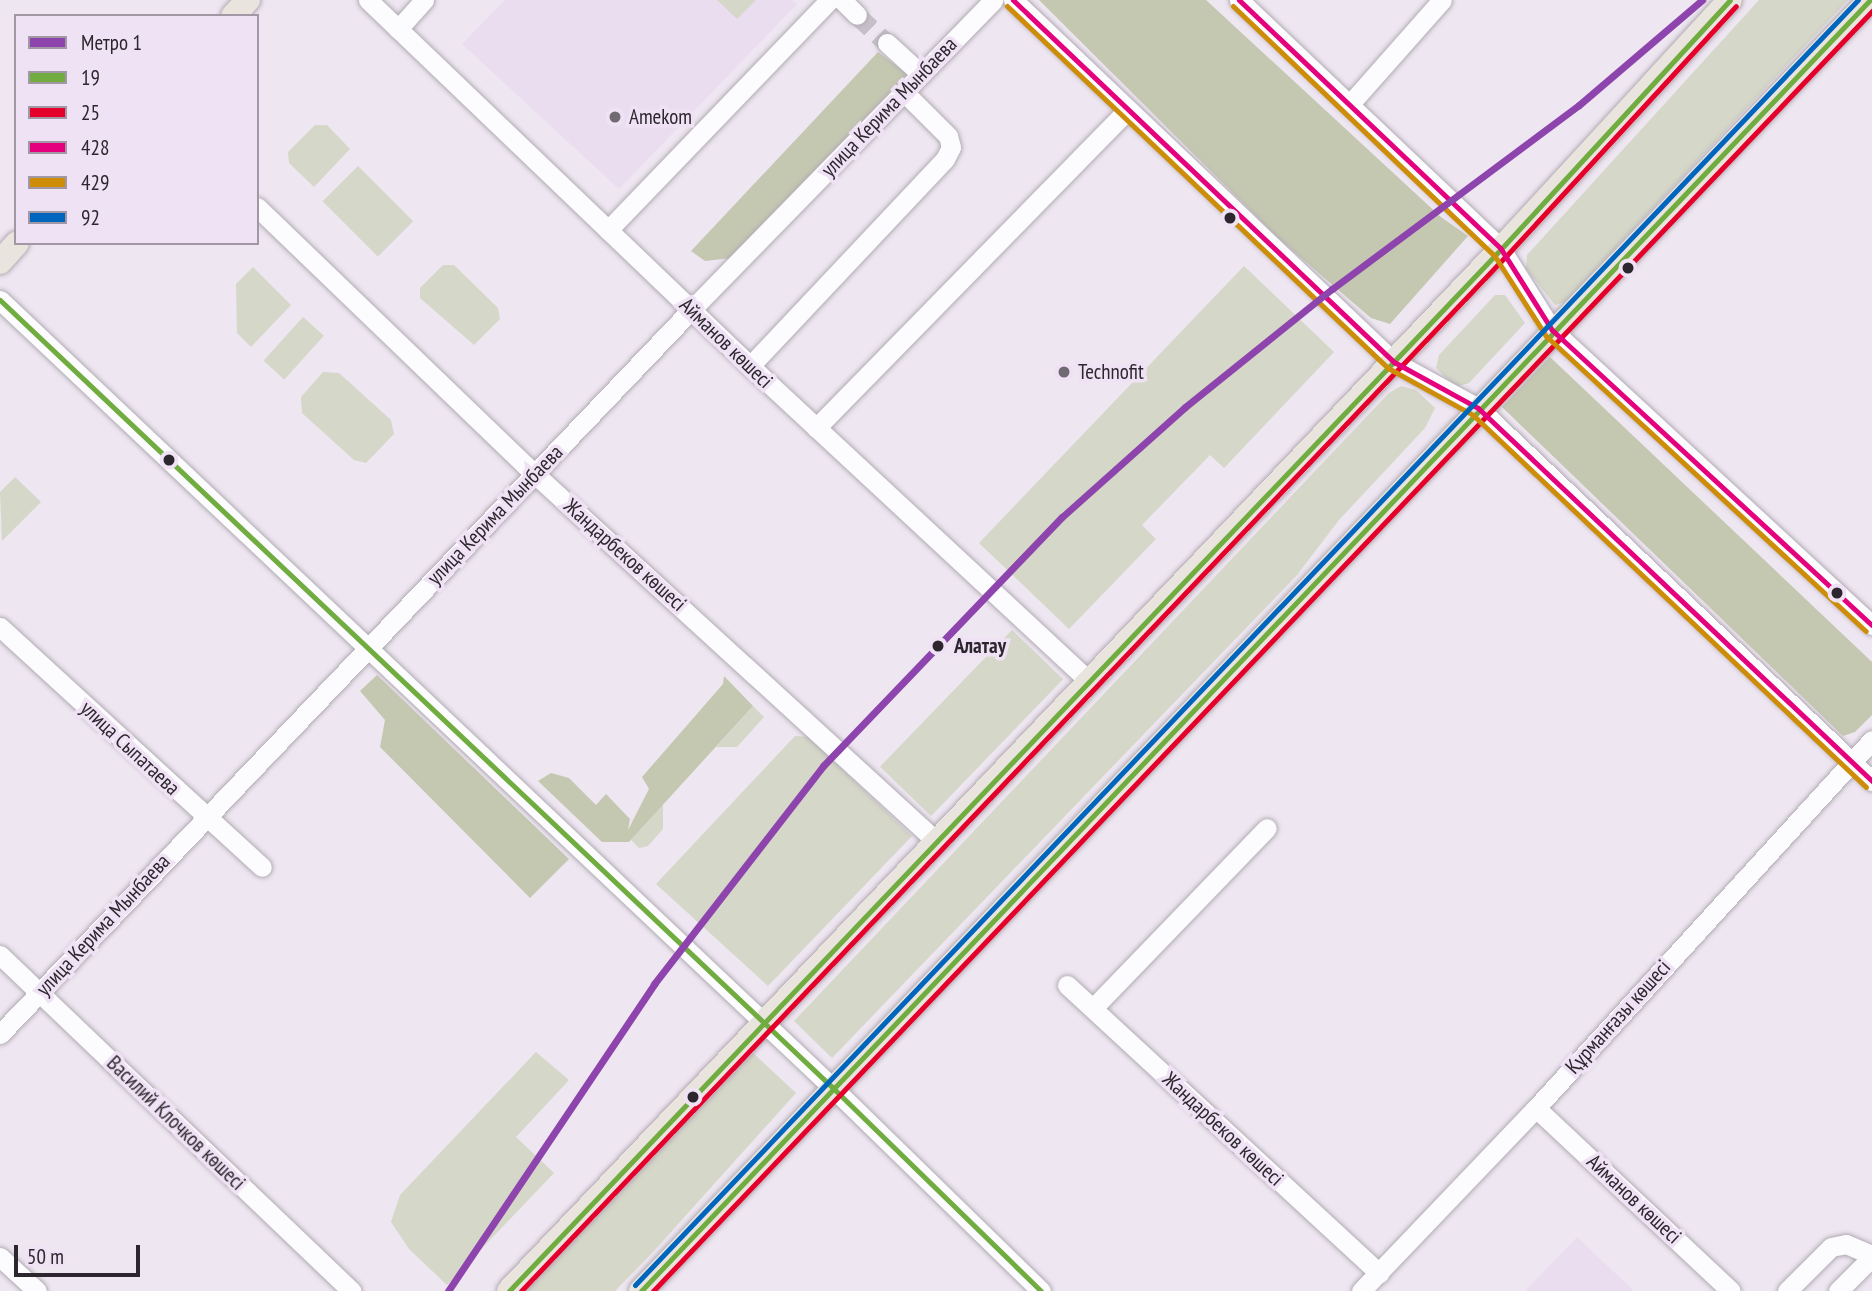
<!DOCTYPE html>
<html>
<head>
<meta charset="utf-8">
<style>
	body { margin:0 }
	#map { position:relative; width:1872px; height:1291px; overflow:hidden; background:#eee6f1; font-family:"PT Sans Narrow",sans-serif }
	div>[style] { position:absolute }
	.built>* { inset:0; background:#ebddf0 }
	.green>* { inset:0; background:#d5d7c8; transform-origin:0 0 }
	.forest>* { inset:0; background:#c5c8b1 }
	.minor-tunnel>* { height:19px; margin-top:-9.5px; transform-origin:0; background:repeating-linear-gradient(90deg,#c7c0ca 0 19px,transparent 0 29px) }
	.roads { filter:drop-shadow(0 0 2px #b1abb3) drop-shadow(0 0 2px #b1abb3) }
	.minor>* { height:19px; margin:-9.5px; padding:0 9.5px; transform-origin:9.5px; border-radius:9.5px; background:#fcfbfd }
	.major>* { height:24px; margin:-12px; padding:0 12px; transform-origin:12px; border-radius:12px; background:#eae4de }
	.bus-1>* { height:5px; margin:-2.5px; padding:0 2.5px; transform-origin:2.5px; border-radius:2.5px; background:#70ac3f }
	.bus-2>* { height:5px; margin:-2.5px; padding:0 2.5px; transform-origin:2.5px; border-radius:2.5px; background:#e4002b }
	.bus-3>* { height:5px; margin:-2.5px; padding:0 2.5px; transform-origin:2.5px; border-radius:2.5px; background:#e5007d }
	.bus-4>* { height:5px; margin:-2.5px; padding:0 2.5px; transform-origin:2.5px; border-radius:2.5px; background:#ce8d09 }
	.bus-5>* { height:5px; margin:-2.5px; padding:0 2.5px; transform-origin:2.5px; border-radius:2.5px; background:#0065bd }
	.metro-1>* { height:7px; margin:-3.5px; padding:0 3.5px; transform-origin:3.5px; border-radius:3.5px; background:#8e44ad }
	.dots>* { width:19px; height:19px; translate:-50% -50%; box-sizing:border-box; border:4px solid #f0e2f5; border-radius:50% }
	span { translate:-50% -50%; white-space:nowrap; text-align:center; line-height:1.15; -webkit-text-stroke:7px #f0e2f5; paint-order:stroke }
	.street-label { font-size:21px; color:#2c272e }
	.poi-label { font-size:21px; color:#2c272e }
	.left { translate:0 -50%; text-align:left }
	.stop-label { font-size:21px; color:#2c272e; font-weight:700 }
	.legend { position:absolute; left:14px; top:14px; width:245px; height:231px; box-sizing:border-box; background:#f0e2f5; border:2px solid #a297a5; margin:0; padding:9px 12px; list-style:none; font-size:21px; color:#2c272e }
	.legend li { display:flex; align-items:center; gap:14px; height:35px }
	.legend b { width:35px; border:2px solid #a297a5 }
	.scale { position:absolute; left:14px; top:1245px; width:126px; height:32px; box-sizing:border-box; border:4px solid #2c272e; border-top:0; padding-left:9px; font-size:21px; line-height:24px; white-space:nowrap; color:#2c272e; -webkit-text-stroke:5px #f0e2f5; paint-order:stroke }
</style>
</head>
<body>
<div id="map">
	<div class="built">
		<i style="clip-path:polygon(505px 0,792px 0,797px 4px,619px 189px,462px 44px)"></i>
		<i style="clip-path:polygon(1577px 1237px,1634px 1291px,1525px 1291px)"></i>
	</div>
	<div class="green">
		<i style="clip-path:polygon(717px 0,756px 0,737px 19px)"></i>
		<i style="clip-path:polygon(1759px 0,1848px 0,1565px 302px,1555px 305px,1526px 269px,1527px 255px)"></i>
		<i style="clip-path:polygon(315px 125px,327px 125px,350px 149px,314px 187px,289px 163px,288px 152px)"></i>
		<i style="left:358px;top:166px;width:78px;height:50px;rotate:45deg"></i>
		<i style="clip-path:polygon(443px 265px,454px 265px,498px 308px,500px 319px,474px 345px,420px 298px,420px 288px)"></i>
		<i style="clip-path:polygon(1244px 266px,1334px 352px,1224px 468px,1210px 455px,1142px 525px,1156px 539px,1069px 629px,979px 543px)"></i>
		<i style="clip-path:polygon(253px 267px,291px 305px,251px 347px,237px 333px,236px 284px)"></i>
		<i style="clip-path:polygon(1495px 295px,1505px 295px,1525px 323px,1469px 383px,1455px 387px,1436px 368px,1439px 355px)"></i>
		<i style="left:303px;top:317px;width:28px;height:59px;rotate:42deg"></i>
		<i style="clip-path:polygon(323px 372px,339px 373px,391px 420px,394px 434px,366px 463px,354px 460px,302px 413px,301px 397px)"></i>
		<i style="clip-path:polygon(1401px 386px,1416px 390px,1435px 408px,1425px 428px,1339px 520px,1297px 575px,832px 1058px,794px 1021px,1389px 393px)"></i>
		<i style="clip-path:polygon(15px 477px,41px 502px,2px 541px,0 492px)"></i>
		<i style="left:1012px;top:630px;width:71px;height:190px;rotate:44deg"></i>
		<i style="clip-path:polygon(753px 706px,764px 717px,737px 747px,716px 747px)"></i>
		<i style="clip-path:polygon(795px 736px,808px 737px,912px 836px,768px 986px,656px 884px)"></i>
		<i style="clip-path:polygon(663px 804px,663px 829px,648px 846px,639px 848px,631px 840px)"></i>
		<i style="clip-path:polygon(536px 1052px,569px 1080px,516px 1137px,554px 1173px,447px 1285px,409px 1249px,391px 1222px,400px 1195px)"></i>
		<i style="clip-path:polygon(753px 1053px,796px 1093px,653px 1252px,615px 1291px,526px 1291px)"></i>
	</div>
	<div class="forest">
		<i style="clip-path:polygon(1039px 0,1206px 0,1441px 217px,1468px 236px,1390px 324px,1371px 318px,1278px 238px)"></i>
		<i style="clip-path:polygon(878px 52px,907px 74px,732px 258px,705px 261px,691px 251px)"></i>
		<i style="clip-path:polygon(1550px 357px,1872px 662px,1872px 715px,1855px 732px,1843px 736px,1502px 407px)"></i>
		<i style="clip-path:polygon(377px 675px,569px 859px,530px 898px,380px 747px,385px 720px,360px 691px)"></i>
		<i style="clip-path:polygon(724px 676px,753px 706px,629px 842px,602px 842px,538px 781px,551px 773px,569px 778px,596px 805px,606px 794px,630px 819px,628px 830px,649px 789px,642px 777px,723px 684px)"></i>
	</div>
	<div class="minor-tunnel">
		<i style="left:857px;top:15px;width:41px;rotate:43deg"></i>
	</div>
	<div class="roads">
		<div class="minor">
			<i style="left:368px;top:0;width:529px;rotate:43.77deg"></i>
			<i style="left:750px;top:366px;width:461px;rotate:42.9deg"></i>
			<i style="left:842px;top:0;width:21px;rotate:45deg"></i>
			<i style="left:1013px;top:0;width:526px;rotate:43.54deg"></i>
			<i style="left:1394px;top:362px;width:96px;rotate:28.7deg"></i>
			<i style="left:1478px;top:408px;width:543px;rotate:43.43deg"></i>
			<i style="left:1239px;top:0;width:361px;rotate:43.5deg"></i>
			<i style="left:1501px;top:249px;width:96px;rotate:57.8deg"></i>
			<i style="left:1552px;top:330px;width:435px;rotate:42.7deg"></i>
			<i style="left:398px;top:29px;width:39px;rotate:-48deg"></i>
			<i style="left:887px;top:43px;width:46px;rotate:42.4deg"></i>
			<i style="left:1349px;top:105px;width:140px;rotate:-48.5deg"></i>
			<i style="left:257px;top:207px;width:372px;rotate:43.9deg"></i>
			<i style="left:525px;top:465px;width:557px;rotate:42.45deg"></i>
			<i style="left:608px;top:230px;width:319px;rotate:-46.1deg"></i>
			<i style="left:0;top:300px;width:1145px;rotate:43.41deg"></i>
			<i style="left:832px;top:1087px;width:292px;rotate:44.3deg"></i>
			<i style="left:750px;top:366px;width:284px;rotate:-46.7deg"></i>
			<i style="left:945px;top:159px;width:13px;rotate:-63deg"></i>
			<i style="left:951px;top:147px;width:11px;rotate:-105deg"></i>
			<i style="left:948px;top:136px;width:62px;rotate:-135deg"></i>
			<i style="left:816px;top:428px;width:443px;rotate:-45.6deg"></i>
			<i style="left:0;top:627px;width:355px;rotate:42.5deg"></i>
			<i style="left:0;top:955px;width:486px;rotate:43.7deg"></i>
			<i style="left:1067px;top:985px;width:425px;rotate:42.7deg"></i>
			<i style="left:1093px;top:1008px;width:250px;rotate:-46deg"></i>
			<i style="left:0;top:1034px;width:1001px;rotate:-46.34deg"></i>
			<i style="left:691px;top:310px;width:433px;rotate:-45.7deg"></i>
			<i style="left:1536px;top:1108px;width:267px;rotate:43.2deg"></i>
			<i style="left:0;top:1257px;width:50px;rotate:42.6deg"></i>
			<i style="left:1361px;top:1291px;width:253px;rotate:-46.3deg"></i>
			<i style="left:1536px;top:1108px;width:498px;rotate:-47.6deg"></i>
			<i style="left:1787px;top:1291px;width:62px;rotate:-45deg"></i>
			<i style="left:1831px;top:1247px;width:15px;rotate:-11deg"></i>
			<i style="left:1846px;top:1244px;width:28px;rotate:23deg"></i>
			<i style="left:1838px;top:1291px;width:48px;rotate:-45deg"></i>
		</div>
		<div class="major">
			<i style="left:233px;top:16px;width:22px;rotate:-47deg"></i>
			<i style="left:0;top:262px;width:25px;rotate:-48deg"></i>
			<i style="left:509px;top:1291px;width:1439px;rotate:-46.41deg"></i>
			<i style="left:1501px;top:249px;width:338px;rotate:-47.4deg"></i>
			<i style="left:641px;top:1291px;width:1782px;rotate:-46.41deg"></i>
		</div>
	</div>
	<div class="bus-1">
		<i style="left:0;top:300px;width:1145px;rotate:43.41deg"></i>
		<i style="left:832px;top:1087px;width:292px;rotate:44.3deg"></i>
		<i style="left:509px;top:1291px;width:1439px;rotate:-46.41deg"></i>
		<i style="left:1501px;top:249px;width:338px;rotate:-47.4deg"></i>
		<i style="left:641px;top:1291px;width:1782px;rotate:-46.41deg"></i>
	</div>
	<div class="bus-2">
		<i style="left:521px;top:1291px;width:1430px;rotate:-46.42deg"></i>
		<i style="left:1507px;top:255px;width:338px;rotate:-47.4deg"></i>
		<i style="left:653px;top:1291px;width:1768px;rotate:-46.4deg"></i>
	</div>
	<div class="bus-3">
		<i style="left:1013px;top:0;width:526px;rotate:43.54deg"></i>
		<i style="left:1394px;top:362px;width:96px;rotate:28.7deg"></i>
		<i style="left:1478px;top:408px;width:543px;rotate:43.43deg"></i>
		<i style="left:1239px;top:0;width:361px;rotate:43.5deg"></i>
		<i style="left:1501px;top:249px;width:96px;rotate:57.8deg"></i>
		<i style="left:1552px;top:330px;width:435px;rotate:42.7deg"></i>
	</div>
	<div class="bus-4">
		<i style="left:1007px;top:6px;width:526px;rotate:43.54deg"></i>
		<i style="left:1388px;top:368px;width:97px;rotate:28.9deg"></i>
		<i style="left:1473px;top:415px;width:541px;rotate:43.43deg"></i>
		<i style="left:1233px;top:6px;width:361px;rotate:43.7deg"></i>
		<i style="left:1494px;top:255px;width:96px;rotate:57.3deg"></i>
		<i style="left:1546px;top:336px;width:435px;rotate:42.7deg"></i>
	</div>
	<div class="bus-5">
		<i style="left:635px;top:1285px;width:1774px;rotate:-46.42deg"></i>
	</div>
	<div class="metro-1">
		<i style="left:448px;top:1291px;width:370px;rotate:-56.1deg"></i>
		<i style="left:654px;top:984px;width:276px;rotate:-52.2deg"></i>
		<i style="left:823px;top:766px;width:345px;rotate:-46.2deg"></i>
		<i style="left:1062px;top:517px;width:165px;rotate:-41.8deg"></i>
		<i style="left:1185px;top:407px;width:189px;rotate:-38.8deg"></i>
		<i style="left:1332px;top:289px;width:308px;rotate:-36.7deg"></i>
		<i style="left:1579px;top:105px;width:162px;rotate:-40.5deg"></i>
	</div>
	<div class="dots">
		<i style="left:615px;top:117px;background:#706a72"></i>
		<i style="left:1230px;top:218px;background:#2c272e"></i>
		<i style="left:1628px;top:268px;background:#2c272e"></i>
		<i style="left:1064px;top:372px;background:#706a72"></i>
		<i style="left:169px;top:460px;background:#2c272e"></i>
		<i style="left:1837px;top:593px;background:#2c272e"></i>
		<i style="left:938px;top:646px;background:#2c272e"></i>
		<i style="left:693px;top:1097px;background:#2c272e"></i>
	</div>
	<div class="street-label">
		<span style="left:889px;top:107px;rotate:-46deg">улица Керима Мынбаева</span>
		<span style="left:726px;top:343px;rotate:44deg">Айманов көшесі</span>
		<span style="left:495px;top:515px;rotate:-46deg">улица Керима Мынбаева</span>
		<span style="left:625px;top:555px;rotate:42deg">Жандарбеков көшесі</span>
		<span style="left:130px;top:748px;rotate:43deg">улица Сыпатаева</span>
		<span style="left:103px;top:925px;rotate:-47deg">улица Керима Мынбаева</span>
		<span style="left:1618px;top:1017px;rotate:-48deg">Құрманғазы көшесі</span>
		<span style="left:176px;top:1123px;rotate:44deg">Василий Клочков көшесі</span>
		<span style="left:1223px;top:1129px;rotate:43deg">Жандарбеков көшесі</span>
		<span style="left:1634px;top:1199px;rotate:43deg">Айманов көшесі</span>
	</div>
	<div class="poi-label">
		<span class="left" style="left:629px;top:117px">Amekom</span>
		<span class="left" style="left:1078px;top:372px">Technofit</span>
	</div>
	<div class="stop-label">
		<span class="left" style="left:954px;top:646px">Алатау</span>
	</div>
	<ul class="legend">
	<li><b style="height:9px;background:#8e44ad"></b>Метро 1</li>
	<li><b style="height:9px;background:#70ac3f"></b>19</li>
	<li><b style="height:9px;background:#e4002b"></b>25</li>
	<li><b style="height:9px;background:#e5007d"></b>428</li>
	<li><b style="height:9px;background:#ce8d09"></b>429</li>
	<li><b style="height:9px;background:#0065bd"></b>92</li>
	</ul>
	<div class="scale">50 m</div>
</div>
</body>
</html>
